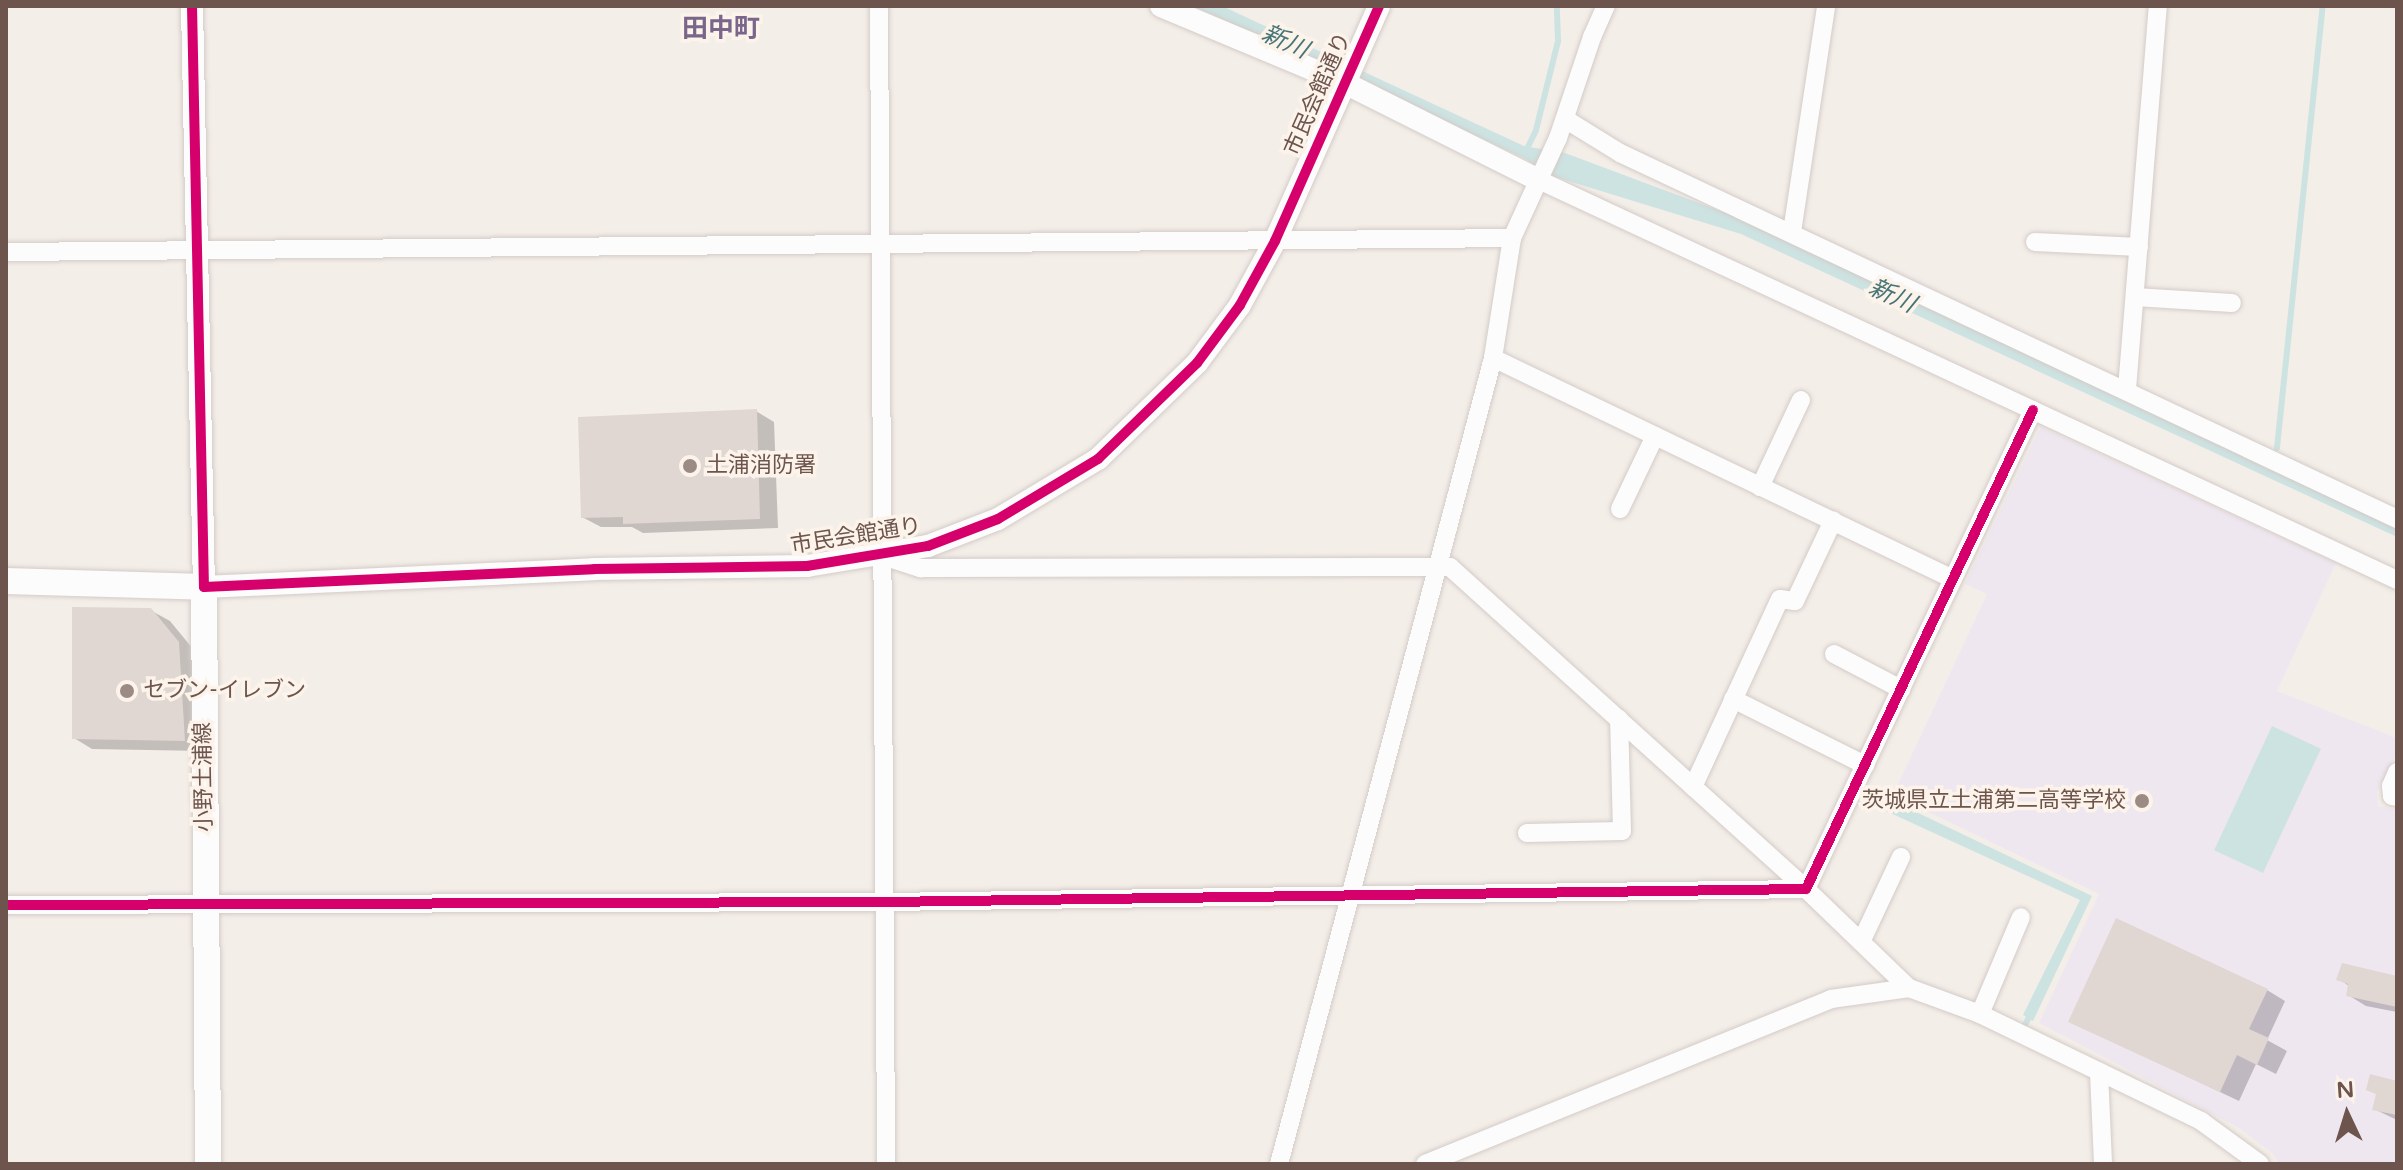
<!DOCTYPE html>
<html>
<head>
<meta charset="utf-8">
<style>
	body { margin:0 }
	#map { position:relative; width:2403px; height:1170px; overflow:hidden; background:#f4eee9; font-family:"Varela Round","Noto Sans JP",sans-serif }
	div>[style] { position:absolute }
	.education>* { inset:0; background:#efe7f0 }
	.water>* { inset:0; background:#cde3e2; transform-origin:0 0 }
	.shadow>* { inset:0; background:#0003 }
	.stream>* { height:6px; margin:-3px; padding:0 3px; transform-origin:3px; border-radius:3px; background:#cde3e2 }
	.building>* { inset:0; background:#e0d6d2 }
	.roads { filter:drop-shadow(0 0 2px #d3cbc7) drop-shadow(0 0 2px #d3cbc7) }
	.minor>* { height:18px; margin:-9px; padding:0 9px; transform-origin:9px; border-radius:9px; background:#fdfcfc }
	.tertiary>* { height:22px; margin:-11px; padding:0 11px; transform-origin:11px; border-radius:11px; background:#fdfcfc }
	.secondary>* { height:26px; margin:-13px; padding:0 13px; transform-origin:13px; border-radius:13px; background:#fdfcfc }
	.cycleway>* { height:10px; margin:-5px; padding:0 5px; transform-origin:5px; border-radius:5px; background:#d6006c }
	.dots>* { width:22px; height:22px; translate:-50% -50%; box-sizing:border-box; border:4px solid #fcf3ea; border-radius:50% }
	span { translate:-50% -50%; white-space:nowrap; text-align:center; line-height:1.15; -webkit-text-stroke:7px #fcf3ea; paint-order:stroke }
	.street-label { font-size:22px; color:#6d554d }
	.poi-label { font-size:22px; color:#6d554d }
	.left { translate:0 -50%; text-align:left }
	.right { translate:-100% -50%; text-align:right }
	.water-label { font-size:24px; color:#477577; font-style:italic }
	.quarter-label { font-size:26px; color:#79668a; font-weight:700 }
	.frame { position:absolute; inset:0; border:8px solid #6d554d; pointer-events:none }
	.north { position:absolute; left:2307px; top:1074px; width:80px; height:80px; -webkit-text-stroke:6px #fcf3ea; paint-order:stroke; rotate:356deg; font-size:22px; font-weight:700; line-height:32px; text-align:center; color:#6d554d }
	.north::after { content:''; display:block; margin:auto; width:28px; height:36px; background:#6d554d; clip-path:polygon(50% 0,100% 100%,50% 72%,0 100%) }
</style>
</head>
<body>
<div id="map">
	<div class="education">
		<i style="clip-path:polygon(2041px 427px,2336px 563px,2277px 691px,2397px 738px,2397px 753px,2377px 792px,2378px 806px,2397px 810px,2397px 1164px,2279px 1164px,2273px 1154px,2239px 1128px,2039px 1023px,2099px 894px,1893px 795px,1987px 594px,1965px 584px)"></i>
	</div>
	<div class="water">
		<i style="clip-path:polygon(1193px 6px,1222px 6px,1524px 146px,1565px 153px,1747px 221px,2397px 522px,2397px 537px,1741px 234px,1552px 176px,1524px 158px)"></i>
		<i style="left:2272px;top:726px;width:54px;height:137px;rotate:25deg"></i>
		<i style="clip-path:polygon(1891px 800px,2092px 896px,2033px 1021px,2023px 1015px,2080px 900px,1886px 811px)"></i>
	</div>
	<div class="shadow">
		<i style="clip-path:polygon(756px 411px,774px 422px,778px 528px,643px 533px,632px 527px,601px 527px,582px 517px)"></i>
		<i style="clip-path:polygon(150px 610px,170px 621px,198px 655px,203px 751px,92px 749px,74px 738px)"></i>
		<i style="clip-path:polygon(2397px 978px,2397px 1012px,2366px 1006px,2348px 995px,2349px 986px,2339px 979px)"></i>
		<i style="clip-path:polygon(2267px 990px,2285px 1001px,2267px 1040px,2287px 1051px,2276px 1074px,2256px 1064px,2239px 1101px,2070px 1021px)"></i>
		<i style="clip-path:polygon(2397px 1083px,2397px 1120px,2374px 1109px)"></i>
	</div>
	<div class="stream">
		<i style="left:1525px;top:153px;width:25px;rotate:-64deg"></i>
		<i style="left:1536px;top:130px;width:92px;rotate:-76.1deg"></i>
		<i style="left:1558px;top:41px;width:35px;rotate:-92deg"></i>
		<i style="left:2277px;top:448px;width:444px;rotate:-84.1deg"></i>
		<i style="left:2025px;top:1025px;width:16px;rotate:-63deg"></i>
	</div>
	<div class="building">
		<i style="clip-path:polygon(757px 409px,760px 519px,623px 524px,623px 517px,581px 518px,578px 417px)"></i>
		<i style="clip-path:polygon(72px 607px,151px 608px,179px 642px,185px 741px,72px 739px)"></i>
		<i style="clip-path:polygon(2116px 918px,2268px 989px,2249px 1029px,2269px 1038px,2257px 1065px,2237px 1055px,2220px 1092px,2068px 1022px)"></i>
		<i style="clip-path:polygon(2342px 963px,2397px 976px,2397px 1007px,2346px 996px,2348px 984px,2336px 980px)"></i>
		<i style="clip-path:polygon(2370px 1074px,2397px 1081px,2397px 1115px,2372px 1110px,2376px 1094px,2366px 1090px)"></i>
	</div>
	<div class="roads">
		<div class="minor">
			<i style="left:879px;top:6px;width:1158px;rotate:89.65deg"></i>
			<i style="left:1565px;top:119px;width:65px;rotate:31.7deg"></i>
			<i style="left:1620px;top:153px;width:859px;rotate:25.22deg"></i>
			<i style="left:1539px;top:180px;width:947px;rotate:24.99deg"></i>
			<i style="left:1792px;top:232px;width:229px;rotate:-81.4deg"></i>
			<i style="left:2035px;top:242px;width:104px;rotate:2.8deg"></i>
			<i style="left:6px;top:252px;width:1506px;rotate:-0.53deg"></i>
			<i style="left:2135px;top:297px;width:97px;rotate:3.5deg"></i>
			<i style="left:1493px;top:358px;width:510px;rotate:25.66deg"></i>
			<i style="left:2127px;top:389px;width:384px;rotate:-85.4deg"></i>
			<i style="left:1760px;top:487px;width:96px;rotate:-64.8deg"></i>
			<i style="left:1620px;top:509px;width:81px;rotate:-64.4deg"></i>
			<i style="left:883px;top:556px;width:40px;rotate:18deg"></i>
			<i style="left:921px;top:568px;width:529px;rotate:-0.11deg"></i>
			<i style="left:1450px;top:567px;width:480px;rotate:42.1deg"></i>
			<i style="left:1806px;top:889px;width:143px;rotate:43.9deg"></i>
			<i style="left:1834px;top:654px;width:76px;rotate:27.6deg"></i>
			<i style="left:1733px;top:699px;width:148px;rotate:26.6deg"></i>
			<i style="left:2397px;top:772px;width:15px;rotate:113deg"></i>
			<i style="left:2391px;top:786px;width:10px;rotate:84deg"></i>
			<i style="left:2392px;top:796px;width:5px;rotate:11deg"></i>
			<i style="left:1693px;top:787px;width:207px;rotate:-65.2deg"></i>
			<i style="left:1780px;top:599px;width:15px;rotate:8deg"></i>
			<i style="left:1795px;top:601px;width:89px;rotate:-64.6deg"></i>
			<i style="left:1527px;top:833px;width:95px;rotate:-1.2deg"></i>
			<i style="left:1622px;top:831px;width:112px;rotate:-91.5deg"></i>
			<i style="left:6px;top:905px;width:879px;rotate:-0.2deg"></i>
			<i style="left:885px;top:902px;width:921px;rotate:-0.81deg"></i>
			<i style="left:1806px;top:889px;width:530px;rotate:-64.64deg"></i>
			<i style="left:1861px;top:942px;width:94px;rotate:-64.8deg"></i>
			<i style="left:1980px;top:1014px;width:105px;rotate:-67.1deg"></i>
			<i style="left:2099px;top:1072px;width:92px;rotate:87.5deg"></i>
			<i style="left:1279px;top:1164px;width:834px;rotate:-75.13deg"></i>
			<i style="left:1493px;top:358px;width:121px;rotate:-81deg"></i>
			<i style="left:1512px;top:238px;width:110px;rotate:-65.3deg"></i>
			<i style="left:1558px;top:138px;width:107px;rotate:-71.4deg"></i>
			<i style="left:1592px;top:37px;width:34px;rotate:-66deg"></i>
			<i style="left:1425px;top:1164px;width:438px;rotate:-22.1deg"></i>
			<i style="left:1831px;top:999px;width:79px;rotate:-8deg"></i>
			<i style="left:1909px;top:988px;width:76px;rotate:20.1deg"></i>
			<i style="left:1980px;top:1014px;width:246px;rotate:25.8deg"></i>
			<i style="left:2201px;top:1121px;width:73px;rotate:36.1deg"></i>
		</div>
		<div class="tertiary">
			<i style="left:192px;top:6px;width:581px;rotate:88.82deg"></i>
			<i style="left:204px;top:587px;width:390px;rotate:-2.6deg"></i>
			<i style="left:594px;top:569px;width:213px;rotate:-0.8deg"></i>
			<i style="left:807px;top:566px;width:123px;rotate:-9.4deg"></i>
			<i style="left:928px;top:546px;width:75px;rotate:-21.1deg"></i>
			<i style="left:998px;top:519px;width:117px;rotate:-31deg"></i>
			<i style="left:1098px;top:459px;width:138px;rotate:-44.1deg"></i>
			<i style="left:1197px;top:363px;width:72px;rotate:-53.4deg"></i>
			<i style="left:1240px;top:305px;width:73px;rotate:-61.3deg"></i>
			<i style="left:1275px;top:241px;width:257px;rotate:-66.1deg"></i>
			<i style="left:1161px;top:6px;width:199px;rotate:22.7deg"></i>
			<i style="left:1345px;top:83px;width:217px;rotate:26.6deg"></i>
		</div>
		<div class="secondary">
			<i style="left:6px;top:581px;width:198px;rotate:1.7deg"></i>
			<i style="left:204px;top:587px;width:577px;rotate:89.6deg"></i>
		</div>
	</div>
	<div class="cycleway">
		<i style="left:192px;top:6px;width:581px;rotate:88.82deg"></i>
		<i style="left:204px;top:587px;width:390px;rotate:-2.6deg"></i>
		<i style="left:594px;top:569px;width:213px;rotate:-0.8deg"></i>
		<i style="left:807px;top:566px;width:123px;rotate:-9.4deg"></i>
		<i style="left:928px;top:546px;width:75px;rotate:-21.1deg"></i>
		<i style="left:998px;top:519px;width:117px;rotate:-31deg"></i>
		<i style="left:1098px;top:459px;width:138px;rotate:-44.1deg"></i>
		<i style="left:1197px;top:363px;width:72px;rotate:-53.4deg"></i>
		<i style="left:1240px;top:305px;width:73px;rotate:-61.3deg"></i>
		<i style="left:1275px;top:241px;width:257px;rotate:-66.1deg"></i>
		<i style="left:6px;top:905px;width:879px;rotate:-0.2deg"></i>
		<i style="left:885px;top:902px;width:921px;rotate:-0.81deg"></i>
		<i style="left:1806px;top:889px;width:530px;rotate:-64.64deg"></i>
	</div>
	<div class="dots">
		<i style="left:690px;top:466px;background:#9c8b84"></i>
		<i style="left:127px;top:691px;background:#9c8b84"></i>
		<i style="left:2142px;top:801px;background:#9c8b84"></i>
	</div>
	<div class="street-label">
		<span style="left:1318px;top:94px;rotate:-66deg">市民会館通り</span>
		<span style="left:856px;top:536px;rotate:-9deg">市民会館通り</span>
		<span style="left:204px;top:777px;rotate:-91deg">小野土浦線</span>
	</div>
	<div class="poi-label">
		<span class="left" style="left:706px;top:466px">土浦消防署</span>
		<span class="left" style="left:143px;top:691px">セブン-イレブン</span>
		<span class="right" style="left:2126px;top:801px">茨城県立土浦第二高等学校</span>
	</div>
	<div class="water-label">
		<span style="left:1285px;top:42px;rotate:24deg">新川</span>
		<span style="left:1892px;top:296px;rotate:25deg">新川</span>
	</div>
	<div class="quarter-label">
		<span style="left:721px;top:29px">田中町</span>
	</div>
	<div class="frame"></div>
	<div class="north">N</div>
</div>
</body>
</html>
